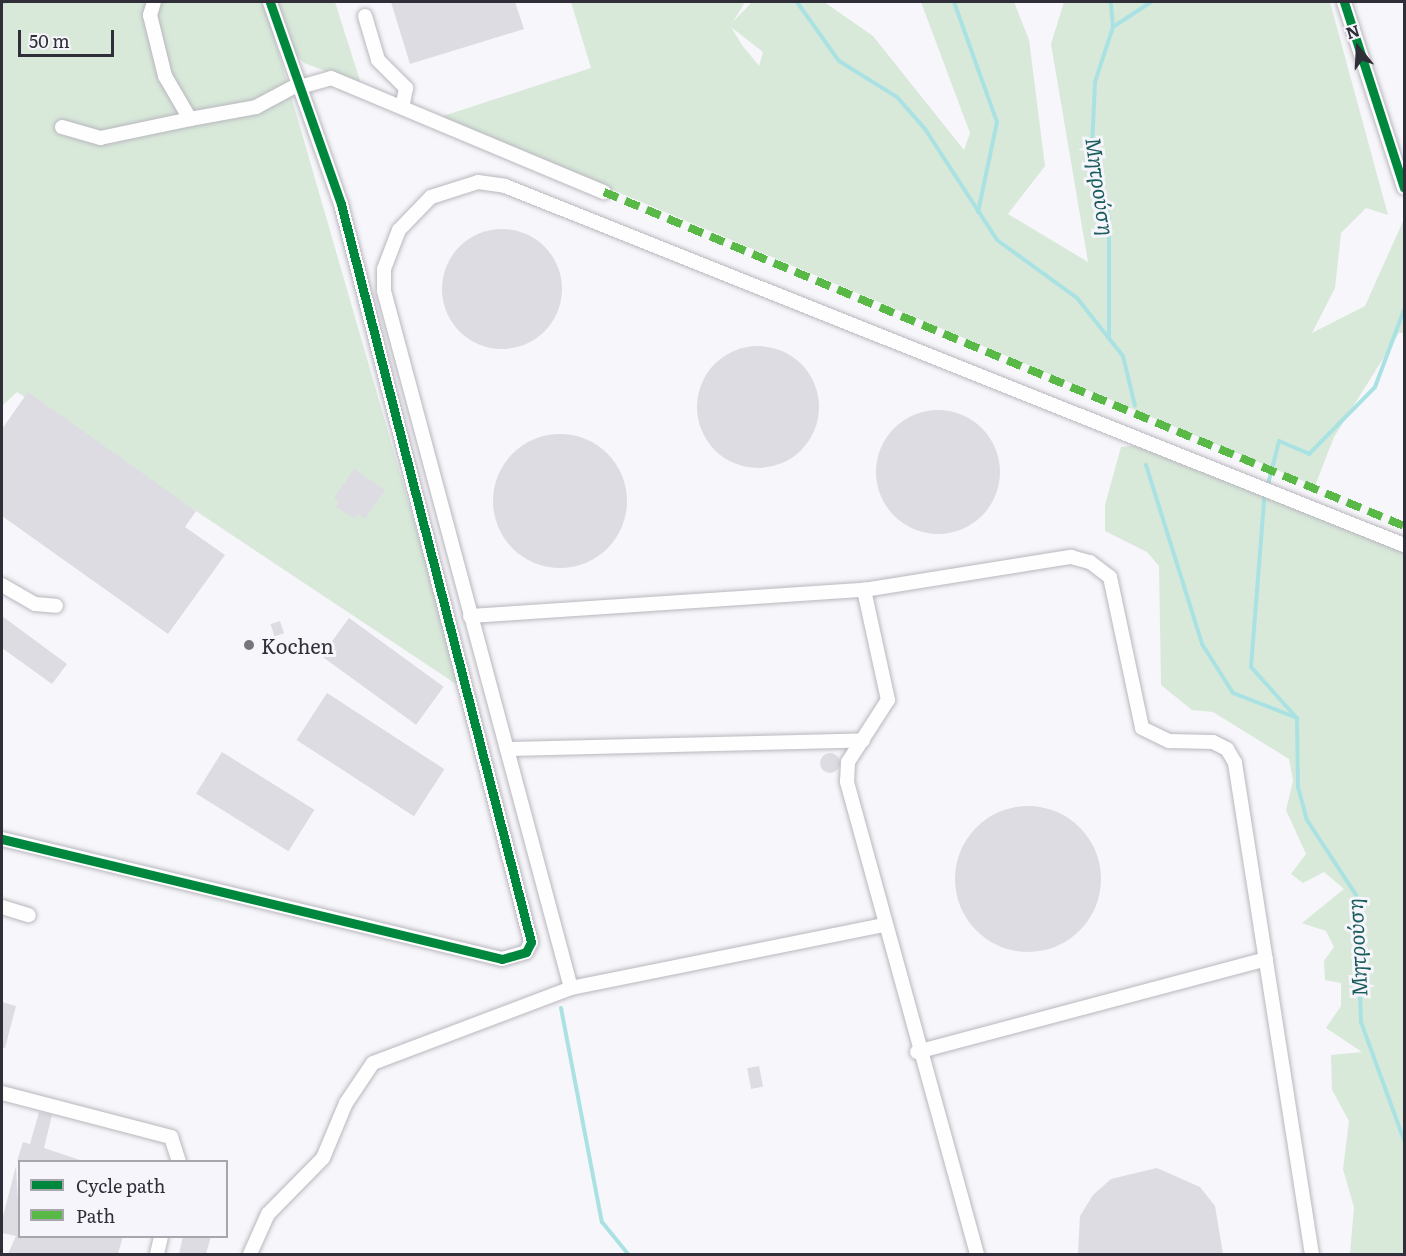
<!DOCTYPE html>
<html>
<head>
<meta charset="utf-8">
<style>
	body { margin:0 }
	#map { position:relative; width:1406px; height:1256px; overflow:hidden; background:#f7f6fa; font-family:Literata,serif }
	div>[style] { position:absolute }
	.green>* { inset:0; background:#d8e9da }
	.stream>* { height:4px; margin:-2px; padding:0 2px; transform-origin:2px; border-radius:2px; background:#aae2e3 }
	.building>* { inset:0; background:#dddce2; transform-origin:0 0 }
	.round { border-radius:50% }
	.roads { filter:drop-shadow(0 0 2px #b9b7be) drop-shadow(0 0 2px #b9b7be) }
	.minor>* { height:14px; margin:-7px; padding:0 7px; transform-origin:7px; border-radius:7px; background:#fefefe }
	.quiet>* { height:8px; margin-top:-4px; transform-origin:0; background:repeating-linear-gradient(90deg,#58b947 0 15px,transparent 0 23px) }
	.cycleway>* { height:9px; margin:-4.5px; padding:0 4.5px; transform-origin:4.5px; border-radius:4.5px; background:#00873e }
	.dots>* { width:16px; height:16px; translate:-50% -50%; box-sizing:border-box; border:3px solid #f6f5fb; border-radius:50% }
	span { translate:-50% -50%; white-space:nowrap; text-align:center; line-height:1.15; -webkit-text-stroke:6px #f6f5fb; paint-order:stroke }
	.poi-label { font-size:20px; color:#302f39 }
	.left { translate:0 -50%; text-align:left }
	.water-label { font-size:21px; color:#1a5d5d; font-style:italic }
	.frame { position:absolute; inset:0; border:3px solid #302f39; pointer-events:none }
	.legend { position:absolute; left:18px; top:1160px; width:210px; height:78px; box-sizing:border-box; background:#f6f5fb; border:2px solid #a7a6ad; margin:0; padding:8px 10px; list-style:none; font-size:18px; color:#302f39 }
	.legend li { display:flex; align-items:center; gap:12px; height:30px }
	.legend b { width:30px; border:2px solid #a7a6ad }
	.north { position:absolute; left:1328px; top:18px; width:60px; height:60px; -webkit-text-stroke:4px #f6f5fb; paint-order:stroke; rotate:342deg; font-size:16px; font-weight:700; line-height:24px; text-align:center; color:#302f39 }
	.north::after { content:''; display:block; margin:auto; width:21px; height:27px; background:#302f39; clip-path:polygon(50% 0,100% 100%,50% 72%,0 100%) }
	.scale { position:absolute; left:18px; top:30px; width:96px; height:27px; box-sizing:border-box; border:3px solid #302f39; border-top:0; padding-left:8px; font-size:18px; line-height:21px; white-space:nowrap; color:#302f39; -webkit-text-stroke:4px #f6f5fb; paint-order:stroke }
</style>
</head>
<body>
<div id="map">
	<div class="green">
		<i style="clip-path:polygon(2px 2px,264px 2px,462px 688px,17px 392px,2px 406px)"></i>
		<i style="clip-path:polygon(276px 2px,335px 2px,361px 84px,304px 63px,295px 54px)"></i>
		<i style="clip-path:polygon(evenodd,571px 2px,745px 2px,733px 22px,752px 2px,824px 2px,873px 36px,964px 150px,970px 133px,921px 2px,1014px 2px,1029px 40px,1045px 166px,1008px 214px,1088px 262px,1051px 44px,1064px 2px,1330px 2px,1388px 215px,1366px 208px,1341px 233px,1335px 288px,1312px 333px,1365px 306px,1404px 219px,1404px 333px,1399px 333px,1334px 437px,1315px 486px,440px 117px,591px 68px,571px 2px,731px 27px,763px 52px,759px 66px,742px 45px,731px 27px)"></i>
		<i style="clip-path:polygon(1158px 443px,1404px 546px,1404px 1254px,1350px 1254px,1354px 1207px,1343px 1169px,1349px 1121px,1332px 1090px,1331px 1055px,1362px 1052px,1326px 1028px,1341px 1006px,1341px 983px,1325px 980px,1324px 961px,1334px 947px,1326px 931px,1302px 923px,1344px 889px,1324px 872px,1303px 883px,1291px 874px,1306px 854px,1286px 810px,1293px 781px,1289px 759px,1213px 712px,1192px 710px,1161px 685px,1159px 566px,1147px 552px,1105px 531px,1105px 505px,1121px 447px)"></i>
	</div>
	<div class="stream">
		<i style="left:797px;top:2px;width:72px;rotate:54.6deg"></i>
		<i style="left:839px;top:61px;width:68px;rotate:31.8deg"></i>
		<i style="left:897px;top:97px;width:43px;rotate:48.8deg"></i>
		<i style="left:925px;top:129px;width:132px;rotate:57deg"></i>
		<i style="left:997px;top:240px;width:99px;rotate:35.9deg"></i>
		<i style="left:1077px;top:298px;width:74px;rotate:51.6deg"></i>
		<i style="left:1123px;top:356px;width:51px;rotate:76.5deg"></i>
		<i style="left:954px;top:2px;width:127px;rotate:70.3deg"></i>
		<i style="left:997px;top:122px;width:92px;rotate:101.9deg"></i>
		<i style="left:2px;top:3px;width:2px;rotate:-27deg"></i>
		<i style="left:1113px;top:27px;width:45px;rotate:-33.3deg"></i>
		<i style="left:1109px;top:338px;width:119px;rotate:-90deg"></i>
		<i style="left:1109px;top:219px;width:75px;rotate:-103.1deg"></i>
		<i style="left:1092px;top:146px;width:64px;rotate:-87.3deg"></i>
		<i style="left:1095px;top:82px;width:58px;rotate:-71.9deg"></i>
		<i style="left:1113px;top:27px;width:25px;rotate:-95deg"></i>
		<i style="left:1146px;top:465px;width:188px;rotate:72.6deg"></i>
		<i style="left:1202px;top:644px;width:58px;rotate:57.7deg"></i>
		<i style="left:1233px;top:693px;width:69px;rotate:21.3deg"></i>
		<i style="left:1297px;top:718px;width:69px;rotate:89.2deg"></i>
		<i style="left:1298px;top:787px;width:34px;rotate:75deg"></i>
		<i style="left:1307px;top:820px;width:90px;rotate:56.8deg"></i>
		<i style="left:1356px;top:895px;width:127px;rotate:87.7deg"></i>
		<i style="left:1361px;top:1022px;width:126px;rotate:70deg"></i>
		<i style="left:1295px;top:716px;width:66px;rotate:-131.9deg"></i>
		<i style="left:1251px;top:667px;width:168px;rotate:-85.5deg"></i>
		<i style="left:1264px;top:500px;width:61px;rotate:-75.7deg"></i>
		<i style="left:1279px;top:441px;width:33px;rotate:23deg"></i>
		<i style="left:1309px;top:454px;width:94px;rotate:-45.4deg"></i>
		<i style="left:1375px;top:387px;width:82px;rotate:-69.4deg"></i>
		<i style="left:561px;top:1008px;width:218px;rotate:79.2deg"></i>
		<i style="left:602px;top:1222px;width:41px;rotate:50.9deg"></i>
	</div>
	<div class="building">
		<i style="clip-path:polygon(391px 2px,515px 2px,524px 29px,410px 64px)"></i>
		<i class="round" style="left:442px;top:229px;width:120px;height:120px"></i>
		<i class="round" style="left:697px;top:346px;width:122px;height:122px"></i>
		<i style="clip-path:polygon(28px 392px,196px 511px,185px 527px,225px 555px,168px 634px,2px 516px,2px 429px)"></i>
		<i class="round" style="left:876px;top:410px;width:124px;height:124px"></i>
		<i class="round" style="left:493px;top:434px;width:134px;height:134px"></i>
		<i style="clip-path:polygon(354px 469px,385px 490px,365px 519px,358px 514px,355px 519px,336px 507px,339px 502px,334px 498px)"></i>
		<i style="clip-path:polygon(2px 616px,67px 664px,52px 684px,2px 648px)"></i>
		<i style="left:349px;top:618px;width:117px;height:47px;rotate:36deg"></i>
		<i style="left:280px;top:621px;width:13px;height:10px;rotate:72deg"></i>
		<i style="left:327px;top:693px;width:140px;height:56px;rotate:33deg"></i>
		<i style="left:222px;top:752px;width:109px;height:49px;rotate:32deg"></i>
		<i class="round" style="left:820px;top:753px;width:20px;height:20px"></i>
		<i class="round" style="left:955px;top:806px;width:146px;height:146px"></i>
		<i style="clip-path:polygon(2px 1002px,16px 1006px,5px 1048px,2px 1048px)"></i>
		<i style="left:759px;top:1066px;width:21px;height:12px;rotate:79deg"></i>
		<i style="clip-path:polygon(39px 1112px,52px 1115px,44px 1148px,83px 1161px,17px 1161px,23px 1142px,30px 1144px)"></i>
		<i style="clip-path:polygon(16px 1166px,20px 1236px,123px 1236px,118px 1254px,8px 1254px,16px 1236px,2px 1233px,2px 1220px)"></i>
		<i style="clip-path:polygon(1157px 1168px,1200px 1187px,1215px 1206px,1223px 1254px,1078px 1254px,1080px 1216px,1093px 1195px,1111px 1179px)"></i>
		<i style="clip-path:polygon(183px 1236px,211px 1236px,206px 1254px,179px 1254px)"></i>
	</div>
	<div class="roads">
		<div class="minor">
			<i style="left:154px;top:2px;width:14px;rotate:107deg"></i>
			<i style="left:150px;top:15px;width:63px;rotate:76.2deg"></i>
			<i style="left:165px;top:76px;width:50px;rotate:59.8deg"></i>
			<i style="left:190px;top:119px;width:67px;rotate:-10.3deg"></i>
			<i style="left:256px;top:107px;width:49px;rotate:-28.1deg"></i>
			<i style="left:1344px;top:2px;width:195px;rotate:72.1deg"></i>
			<i style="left:365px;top:16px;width:46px;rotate:73.5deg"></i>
			<i style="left:378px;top:60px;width:40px;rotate:45deg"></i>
			<i style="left:406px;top:88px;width:20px;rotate:101deg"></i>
			<i style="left:300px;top:87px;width:32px;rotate:-16deg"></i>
			<i style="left:331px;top:78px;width:296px;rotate:22.7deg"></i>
			<i style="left:62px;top:127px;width:40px;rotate:16deg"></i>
			<i style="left:100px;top:138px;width:92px;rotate:-11.9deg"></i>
			<i style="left:2px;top:585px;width:38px;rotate:30deg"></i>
			<i style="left:35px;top:604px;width:21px;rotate:5deg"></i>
			<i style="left:470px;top:616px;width:395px;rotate:-3.8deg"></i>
			<i style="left:507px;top:749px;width:356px;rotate:-1.4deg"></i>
			<i style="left:2px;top:839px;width:514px;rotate:13.5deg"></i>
			<i style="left:502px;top:959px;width:25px;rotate:-16deg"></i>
			<i style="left:526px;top:952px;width:11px;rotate:-63deg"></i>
			<i style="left:531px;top:942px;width:762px;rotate:-104.44deg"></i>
			<i style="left:341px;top:204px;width:214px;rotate:-109.4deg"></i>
			<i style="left:2px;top:907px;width:28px;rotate:17deg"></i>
			<i style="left:571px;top:988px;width:319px;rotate:-11.4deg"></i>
			<i style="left:917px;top:1052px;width:361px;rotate:-14.9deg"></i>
			<i style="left:2px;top:1093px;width:175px;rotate:14.6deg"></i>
			<i style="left:171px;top:1137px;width:26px;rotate:72deg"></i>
			<i style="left:157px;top:1254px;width:18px;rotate:-77deg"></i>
			<i style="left:250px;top:1254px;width:44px;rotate:-65.8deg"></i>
			<i style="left:268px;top:1214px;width:78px;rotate:-45.5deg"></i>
			<i style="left:323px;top:1158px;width:60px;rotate:-67.3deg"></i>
			<i style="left:346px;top:1103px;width:48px;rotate:-56deg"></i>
			<i style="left:373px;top:1063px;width:212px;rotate:-20.7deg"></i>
			<i style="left:571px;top:988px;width:722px;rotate:-105.02deg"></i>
			<i style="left:384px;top:291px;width:22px;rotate:-90deg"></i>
			<i style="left:384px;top:269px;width:42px;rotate:-69deg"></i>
			<i style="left:399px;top:230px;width:46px;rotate:-45.9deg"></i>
			<i style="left:431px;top:197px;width:49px;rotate:-17.7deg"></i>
			<i style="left:478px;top:182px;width:27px;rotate:8deg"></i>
			<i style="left:505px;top:186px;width:968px;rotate:21.77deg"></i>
			<i style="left:977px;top:1254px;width:490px;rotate:-105.4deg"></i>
			<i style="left:847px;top:782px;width:20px;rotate:-87deg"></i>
			<i style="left:848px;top:762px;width:74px;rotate:-57.2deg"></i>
			<i style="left:888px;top:700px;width:113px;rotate:-102.3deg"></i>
			<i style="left:864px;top:590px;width:210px;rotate:-9.1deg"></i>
			<i style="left:1071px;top:557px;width:20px;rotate:15deg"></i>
			<i style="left:1090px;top:562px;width:25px;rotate:37deg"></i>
			<i style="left:1110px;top:577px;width:154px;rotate:78deg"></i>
			<i style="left:1142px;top:728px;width:30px;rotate:26deg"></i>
			<i style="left:1169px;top:741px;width:44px;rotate:1.3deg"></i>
			<i style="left:1213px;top:742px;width:16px;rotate:27deg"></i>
			<i style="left:1227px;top:749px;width:16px;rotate:60deg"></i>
			<i style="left:1235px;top:763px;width:497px;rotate:81.1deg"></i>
		</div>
	</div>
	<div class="quiet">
		<i style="left:604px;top:192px;width:867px;rotate:22.66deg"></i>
	</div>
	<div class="cycleway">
		<i style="left:1344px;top:2px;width:195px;rotate:72.1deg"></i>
		<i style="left:2px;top:839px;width:514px;rotate:13.5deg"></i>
		<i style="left:502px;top:959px;width:25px;rotate:-16deg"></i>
		<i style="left:526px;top:952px;width:11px;rotate:-63deg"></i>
		<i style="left:531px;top:942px;width:762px;rotate:-104.44deg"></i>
		<i style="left:341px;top:204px;width:214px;rotate:-109.4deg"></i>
	</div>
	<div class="dots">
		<i style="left:249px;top:645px;background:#76757d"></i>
	</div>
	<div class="poi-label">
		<span class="left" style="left:261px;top:645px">Kochen</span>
	</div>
	<div class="water-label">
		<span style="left:1101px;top:186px;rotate:82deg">Μητρούση</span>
		<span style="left:1356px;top:948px;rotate:-93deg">Μητρούση</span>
	</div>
	<div class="frame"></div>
	<ul class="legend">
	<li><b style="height:8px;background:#00873e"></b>Cycle path</li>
	<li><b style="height:8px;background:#58b947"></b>Path</li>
	</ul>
	<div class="north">N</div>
	<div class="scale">50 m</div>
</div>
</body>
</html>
